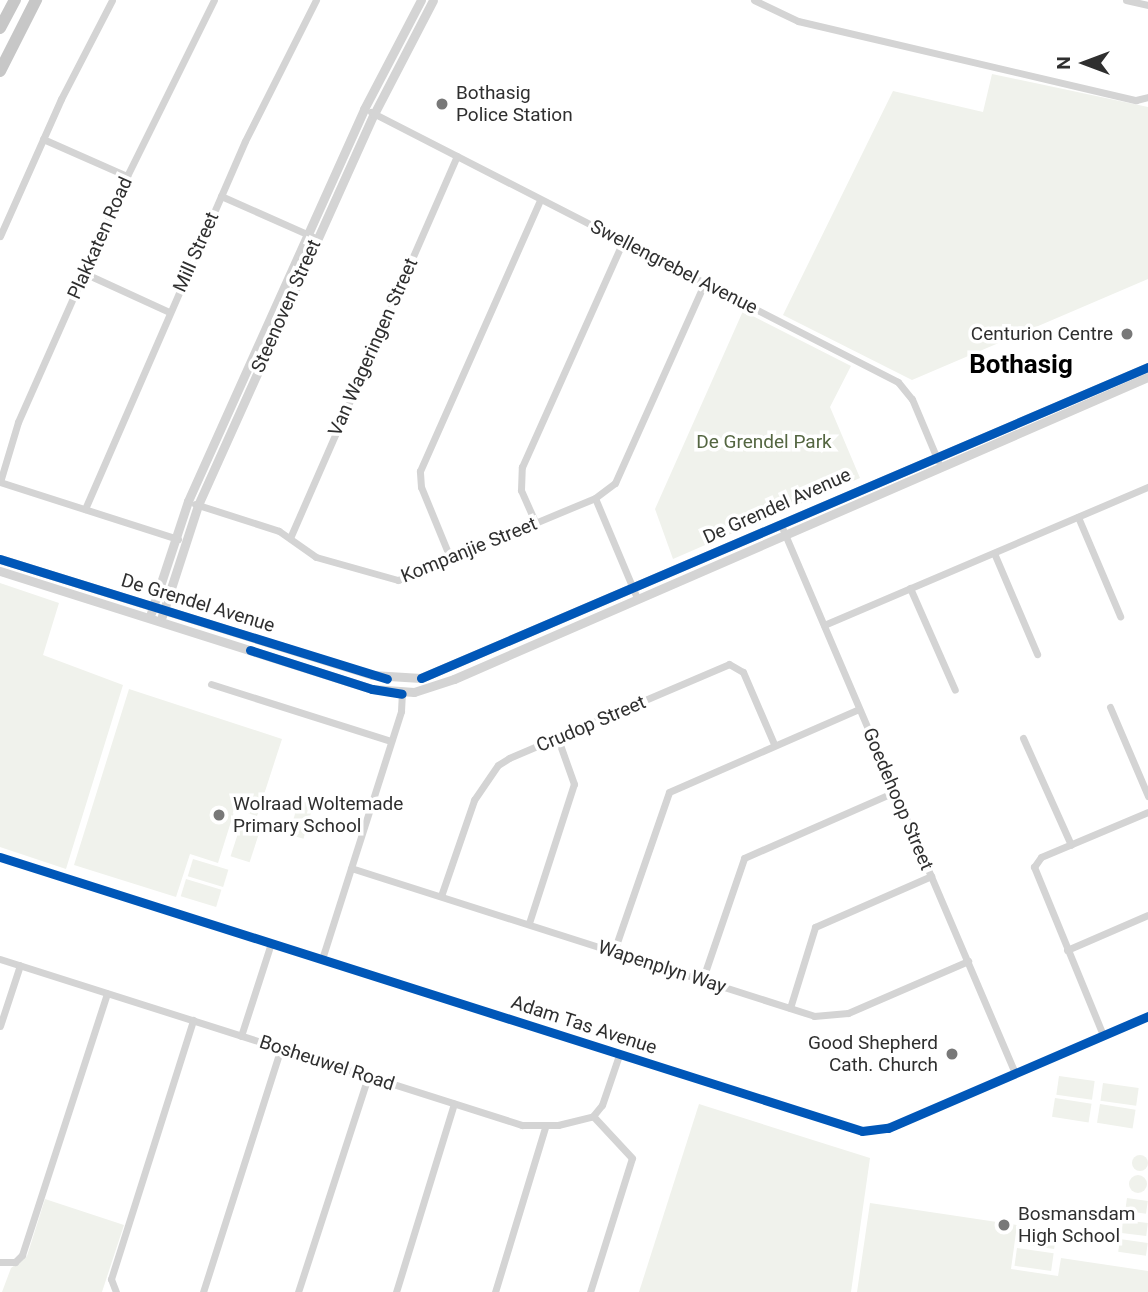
<!DOCTYPE html>
<html>
<head>
<meta charset="utf-8">
<style>
	body { margin:0 }
	#map { position:relative; width:1148px; height:1292px; overflow:hidden; background:#fff; font-family:Roboto,sans-serif }
	div>[style] { position:absolute }
	.green>* { inset:0; background:#f0f2ec; transform-origin:0 0 }
	.round { border-radius:50% }
	.minor>* { height:7px; margin:-3.5px; padding:0 3.5px; transform-origin:3.5px; border-radius:3.5px; background:#d4d4d4 }
	.tertiary>* { height:9px; margin:-4.5px; padding:0 4.5px; transform-origin:4.5px; border-radius:4.5px; background:#d4d4d4 }
	.primary>* { height:12px; margin:-6px; padding:0 6px; transform-origin:6px; border-radius:6px; background:#c7c7c7 }
	.cycleway>* { height:9px; margin:-4.5px; padding:0 4.5px; transform-origin:4.5px; border-radius:4.5px; background:#0057b8 }
	.dots>* { width:19px; height:19px; translate:-50% -50%; box-sizing:border-box; border:4px solid #fff; border-radius:50% }
	span { translate:-50% -50%; white-space:nowrap; text-align:center; line-height:1.15; -webkit-text-stroke:7px #fff; paint-order:stroke }
	.poi-label { font-size:19px; color:#2f2f2f }
	.left { translate:0 -50%; text-align:left }
	.right { translate:-100% -50%; text-align:right }
	.street-label { font-size:19px; color:#2f2f2f }
	.park-label { font-size:19px; color:#546641 }
	.district-label { font-size:26px; color:#000; font-weight:700 }
	.north { position:absolute; left:1050px; top:28px; width:70px; height:70px; -webkit-text-stroke:5px #fff; paint-order:stroke; rotate:270deg; font-size:19px; font-weight:700; line-height:28px; text-align:center; color:#2f2f2f }
	.north::after { content:''; display:block; margin:auto; width:24px; height:32px; background:#2f2f2f; clip-path:polygon(50% 0,100% 100%,50% 72%,0 100%) }
</style>
</head>
<body>
<div id="map">
	<div class="green">
		<i style="clip-path:polygon(992px 74px,1148px 107px,1148px 279px,912px 380px,783px 315px,893px 91px,983px 112px)"></i>
		<i style="clip-path:polygon(743px 311px,851px 366px,830px 407px,860px 478px,673px 559px,655px 509px)"></i>
		<i style="clip-path:polygon(0 583px,59px 603px,43px 655px,123px 685px,66px 869px,0 847px)"></i>
		<i style="clip-path:polygon(129px 689px,282px 739px,257px 816px,235px 809px,218px 863px,190px 854px,176px 897px,74px 865px)"></i>
		<i style="left:299px;top:800px;width:15px;height:36px;rotate:16deg"></i>
		<i style="left:242px;top:821px;width:20px;height:37px;rotate:18deg"></i>
		<i style="left:193px;top:859px;width:37px;height:18px;rotate:17deg"></i>
		<i style="left:186px;top:879px;width:37px;height:18px;rotate:17deg"></i>
		<i style="left:1059px;top:1076px;width:36px;height:19px;rotate:8deg"></i>
		<i style="left:1103px;top:1083px;width:36px;height:18px;rotate:8deg"></i>
		<i style="left:1055px;top:1098px;width:37px;height:19px;rotate:9deg"></i>
		<i style="clip-path:polygon(699px 1104px,870px 1158px,851px 1292px,639px 1292px)"></i>
		<i style="left:1100px;top:1104px;width:36px;height:19px;rotate:9deg"></i>
		<i class="round" style="left:1132px;top:1155px;width:16px;height:16px"></i>
		<i class="round" style="left:1129px;top:1175px;width:18px;height:18px"></i>
		<i style="left:1127px;top:1198px;width:21px;height:13px;rotate:8deg"></i>
		<i style="clip-path:polygon(45px 1199px,124px 1225px,102px 1292px,2px 1292px,11px 1268px,27px 1256px)"></i>
		<i style="clip-path:polygon(870px 1203px,1017px 1225px,1011px 1269px,1058px 1276px,1061px 1258px,1148px 1271px,1148px 1292px,857px 1292px)"></i>
		<i style="left:1123px;top:1220px;width:25px;height:13px;rotate:7deg"></i>
		<i style="left:1020px;top:1226px;width:37px;height:18px;rotate:8deg"></i>
		<i style="left:1120px;top:1239px;width:28px;height:13px;rotate:8deg"></i>
		<i style="left:1017px;top:1248px;width:37px;height:18px;rotate:8deg"></i>
	</div>
	<div class="minor">
		<i style="left:754px;top:0;width:49px;rotate:25.5deg"></i>
		<i style="left:798px;top:21px;width:347px;rotate:13.2deg"></i>
		<i style="left:1136px;top:100px;width:12px;rotate:-14deg"></i>
		<i style="left:1126px;top:0;width:23px;rotate:13deg"></i>
		<i style="left:371px;top:112px;width:592px;rotate:27.13deg"></i>
		<i style="left:898px;top:382px;width:22px;rotate:51deg"></i>
		<i style="left:912px;top:399px;width:67px;rotate:67.2deg"></i>
		<i style="left:43px;top:139px;width:92px;rotate:23.8deg"></i>
		<i style="left:221px;top:196px;width:104px;rotate:23.9deg"></i>
		<i style="left:0;top:236px;width:150px;rotate:-66deg"></i>
		<i style="left:61px;top:99px;width:111px;rotate:-62.7deg"></i>
		<i style="left:84px;top:273px;width:94px;rotate:24.6deg"></i>
		<i style="left:0;top:482px;width:63px;rotate:-73.3deg"></i>
		<i style="left:18px;top:422px;width:269px;rotate:-66.1deg"></i>
		<i style="left:127px;top:176px;width:196px;rotate:-63.7deg"></i>
		<i style="left:0;top:482px;width:187px;rotate:17.8deg"></i>
		<i style="left:195px;top:504px;width:88px;rotate:17.8deg"></i>
		<i style="left:279px;top:531px;width:45px;rotate:35.1deg"></i>
		<i style="left:316px;top:557px;width:85px;rotate:15.7deg"></i>
		<i style="left:398px;top:580px;width:213px;rotate:-22.6deg"></i>
		<i style="left:85px;top:509px;width:401px;rotate:-66.5deg"></i>
		<i style="left:245px;top:141px;width:158px;rotate:-63.3deg"></i>
		<i style="left:1078px;top:517px;width:108px;rotate:67deg"></i>
		<i style="left:536px;top:524px;width:37px;rotate:-114deg"></i>
		<i style="left:521px;top:490px;width:23px;rotate:-88deg"></i>
		<i style="left:522px;top:467px;width:248px;rotate:-65.9deg"></i>
		<i style="left:781px;top:525px;width:596px;rotate:66.88deg"></i>
		<i style="left:290px;top:538px;width:417px;rotate:-66.4deg"></i>
		<i style="left:994px;top:553px;width:110px;rotate:66.9deg"></i>
		<i style="left:451px;top:560px;width:79px;rotate:-112.3deg"></i>
		<i style="left:421px;top:487px;width:16px;rotate:-94deg"></i>
		<i style="left:420px;top:471px;width:296px;rotate:-66.1deg"></i>
		<i style="left:910px;top:588px;width:111px;rotate:66.2deg"></i>
		<i style="left:637px;top:598px;width:108px;rotate:-112.8deg"></i>
		<i style="left:595px;top:498px;width:25px;rotate:-37deg"></i>
		<i style="left:615px;top:483px;width:220px;rotate:-65.9deg"></i>
		<i style="left:824px;top:625px;width:352px;rotate:-23.1deg"></i>
		<i style="left:211px;top:684px;width:189px;rotate:17.6deg"></i>
		<i style="left:1110px;top:707px;width:97px;rotate:66.9deg"></i>
		<i style="left:1023px;top:738px;width:117px;rotate:65.8deg"></i>
		<i style="left:0;top:857px;width:904px;rotate:17.63deg"></i>
		<i style="left:862px;top:1131px;width:26px;rotate:-7deg"></i>
		<i style="left:888px;top:1128px;width:283px;rotate:-23.3deg"></i>
		<i style="left:351px;top:868px;width:486px;rotate:17.7deg"></i>
		<i style="left:814px;top:1016px;width:34px;rotate:-5deg"></i>
		<i style="left:848px;top:1013px;width:131px;rotate:-23.4deg"></i>
		<i style="left:441px;top:896px;width:102px;rotate:-71deg"></i>
		<i style="left:474px;top:800px;width:42px;rotate:-55.6deg"></i>
		<i style="left:498px;top:765px;width:13px;rotate:-32deg"></i>
		<i style="left:509px;top:758px;width:239px;rotate:-23.1deg"></i>
		<i style="left:729px;top:664px;width:16px;rotate:30deg"></i>
		<i style="left:743px;top:672px;width:78px;rotate:66.7deg"></i>
		<i style="left:529px;top:923px;width:146px;rotate:-72.1deg"></i>
		<i style="left:574px;top:784px;width:48px;rotate:-109.6deg"></i>
		<i style="left:1067px;top:950px;width:88px;rotate:-23.4deg"></i>
		<i style="left:614px;top:951px;width:168px;rotate:-70.9deg"></i>
		<i style="left:669px;top:792px;width:207px;rotate:-23.6deg"></i>
		<i style="left:0;top:959px;width:548px;rotate:17.64deg"></i>
		<i style="left:522px;top:1125px;width:36px"></i>
		<i style="left:558px;top:1125px;width:36px;rotate:-14deg"></i>
		<i style="left:593px;top:1116px;width:14px;rotate:-51deg"></i>
		<i style="left:602px;top:1105px;width:53px;rotate:-71.2deg"></i>
		<i style="left:322px;top:959px;width:260px;rotate:-72.3deg"></i>
		<i style="left:401px;top:711px;width:17px;rotate:-87deg"></i>
		<i style="left:702px;top:981px;width:130px;rotate:-71.1deg"></i>
		<i style="left:744px;top:858px;width:164px;rotate:-23.7deg"></i>
		<i style="left:790px;top:1008px;width:85px;rotate:-72.8deg"></i>
		<i style="left:815px;top:927px;width:127px;rotate:-23.7deg"></i>
		<i style="left:0;top:1026px;width:64px;rotate:-71.8deg"></i>
		<i style="left:1103px;top:1035px;width:182px;rotate:-112.3deg"></i>
		<i style="left:1034px;top:867px;width:12px;rotate:-55deg"></i>
		<i style="left:1041px;top:857px;width:116px;rotate:-22.8deg"></i>
		<i style="left:241px;top:1036px;width:98px;rotate:-72.1deg"></i>
		<i style="left:0;top:1262px;width:15px"></i>
		<i style="left:15px;top:1262px;width:10px;rotate:-45deg"></i>
		<i style="left:22px;top:1255px;width:275px;rotate:-72deg"></i>
		<i style="left:116px;top:1292px;width:14px;rotate:-111deg"></i>
		<i style="left:111px;top:1279px;width:272px;rotate:-72.4deg"></i>
		<i style="left:203px;top:1292px;width:256px;rotate:-72.3deg"></i>
		<i style="left:298px;top:1292px;width:226px;rotate:-72deg"></i>
		<i style="left:396px;top:1292px;width:197px;rotate:-72.9deg"></i>
		<i style="left:495px;top:1292px;width:172px;rotate:-73.1deg"></i>
		<i style="left:590px;top:1292px;width:140px;rotate:-72.6deg"></i>
		<i style="left:632px;top:1158px;width:57px;rotate:-132.9deg"></i>
	</div>
	<div class="tertiary">
		<i style="left:0;top:559px;width:390px;rotate:17.3deg"></i>
		<i style="left:372px;top:675px;width:49px;rotate:3.5deg"></i>
		<i style="left:421px;top:678px;width:791px;rotate:-23.16deg"></i>
		<i style="left:0;top:571px;width:390px;rotate:17.6deg"></i>
		<i style="left:372px;top:689px;width:42px;rotate:4.1deg"></i>
		<i style="left:414px;top:692px;width:42px;rotate:-18deg"></i>
		<i style="left:454px;top:679px;width:757px;rotate:-23.52deg"></i>
		<i style="left:151px;top:613px;width:118px;rotate:-71.7deg"></i>
		<i style="left:188px;top:501px;width:430px;rotate:-65.8deg"></i>
		<i style="left:364px;top:109px;width:123px;rotate:-62.4deg"></i>
		<i style="left:162px;top:616px;width:117px;rotate:-72deg"></i>
		<i style="left:198px;top:505px;width:429px;rotate:-65.8deg"></i>
		<i style="left:374px;top:114px;width:128px;rotate:-62.6deg"></i>
	</div>
	<div class="primary">
		<i style="left:0;top:28px;width:32px;rotate:-62deg"></i>
		<i style="left:0;top:71px;width:80px;rotate:-63.1deg"></i>
	</div>
	<div class="cycleway">
		<i style="left:0;top:559px;width:405px;rotate:17.2deg"></i>
		<i style="left:250px;top:650px;width:128px;rotate:17.7deg"></i>
		<i style="left:372px;top:689px;width:30px;rotate:9deg"></i>
		<i style="left:421px;top:678px;width:791px;rotate:-23.16deg"></i>
		<i style="left:0;top:857px;width:904px;rotate:17.63deg"></i>
		<i style="left:862px;top:1131px;width:26px;rotate:-7deg"></i>
		<i style="left:888px;top:1128px;width:283px;rotate:-23.3deg"></i>
	</div>
	<div class="dots">
		<i style="left:442px;top:104px;background:#787878"></i>
		<i style="left:1127px;top:334px;background:#787878"></i>
		<i style="left:219px;top:815px;background:#787878"></i>
		<i style="left:952px;top:1054px;background:#787878"></i>
		<i style="left:1004px;top:1225px;background:#787878"></i>
	</div>
	<div class="poi-label">
		<span class="left" style="left:456px;top:104px">Bothasig<br>Police Station</span>
		<span class="right" style="left:1113px;top:334px">Centurion Centre</span>
		<span class="left" style="left:233px;top:815px">Wolraad Woltemade<br>Primary School</span>
		<span class="right" style="left:938px;top:1054px">Good Shepherd<br>Cath. Church</span>
		<span class="left" style="left:1018px;top:1225px">Bosmansdam<br>High School</span>
	</div>
	<div class="street-label">
		<span style="left:100px;top:238px;rotate:-66deg">Plakkaten Road</span>
		<span style="left:196px;top:252px;rotate:-66deg">Mill Street</span>
		<span style="left:674px;top:267px;rotate:27deg">Swellengrebel Avenue</span>
		<span style="left:286px;top:306px;rotate:-66deg">Steenoven Street</span>
		<span style="left:373px;top:347px;rotate:-66deg">Van Wageringen Street</span>
		<span style="left:777px;top:506px;rotate:-24deg">De Grendel Avenue</span>
		<span style="left:469px;top:550px;rotate:-22deg">Kompanjie Street</span>
		<span style="left:198px;top:603px;rotate:17deg">De Grendel Avenue</span>
		<span style="left:591px;top:724px;rotate:-23deg">Crudop Street</span>
		<span style="left:898px;top:799px;rotate:67deg">Goedehoop Street</span>
		<span style="left:662px;top:967px;rotate:18deg">Wapenplyn Way</span>
		<span style="left:584px;top:1025px;rotate:18deg">Adam Tas Avenue</span>
		<span style="left:327px;top:1063px;rotate:18deg">Bosheuwel Road</span>
	</div>
	<div class="park-label">
		<span style="left:764px;top:442px">De Grendel Park</span>
	</div>
	<div class="district-label">
		<span style="left:1021px;top:365px">Bothasig</span>
	</div>
	<div class="north">N</div>
</div>
</body>
</html>
